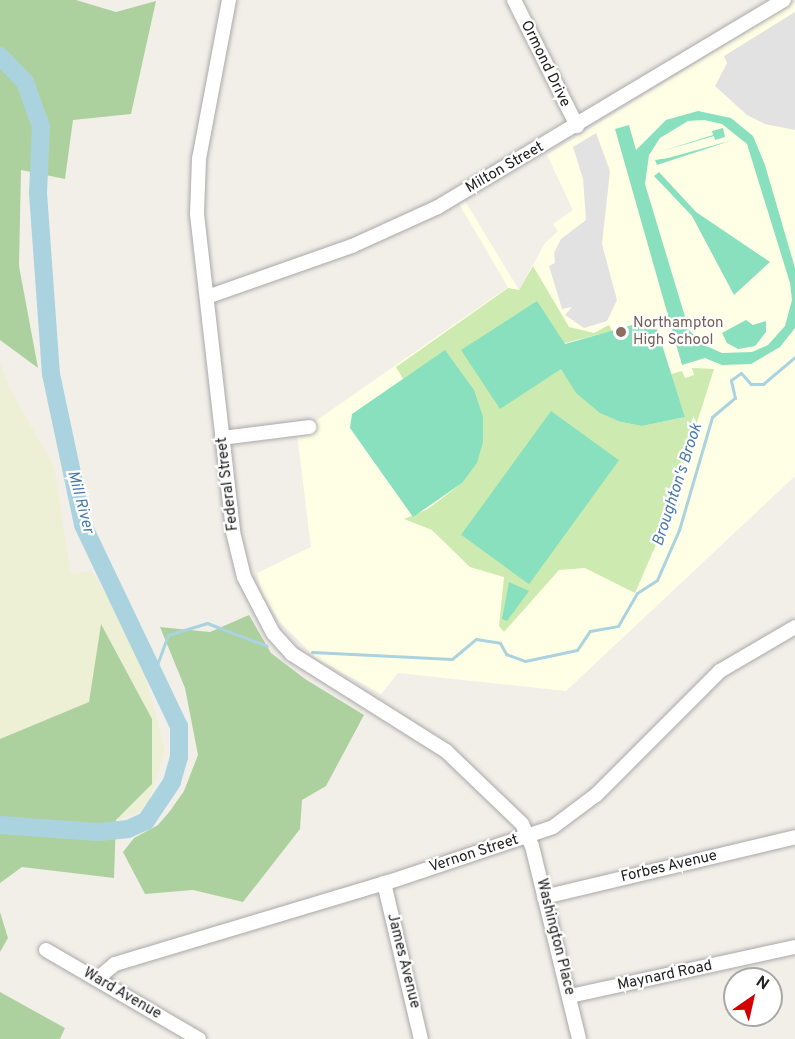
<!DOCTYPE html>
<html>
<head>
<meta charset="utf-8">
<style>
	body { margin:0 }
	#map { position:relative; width:795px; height:1039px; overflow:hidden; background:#f2efe9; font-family:Overpass,sans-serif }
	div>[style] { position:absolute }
	.education>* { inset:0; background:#ffffe5 }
	.farmland>* { inset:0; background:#eef0d5 }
	.grass>* { inset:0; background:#cdebb0 }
	.forest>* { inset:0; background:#add19e }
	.pitch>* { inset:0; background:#88e0be; transform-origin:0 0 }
	.parking>* { inset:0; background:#e2e2e2 }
	.stream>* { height:3px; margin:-1.5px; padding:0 1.5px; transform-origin:1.5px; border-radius:1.5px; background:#aad3df }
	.river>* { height:18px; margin:-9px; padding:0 9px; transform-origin:9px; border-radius:9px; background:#aad3df }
	.roads { filter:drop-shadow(0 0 2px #a9a9a9) drop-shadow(0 0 2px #a9a9a9) }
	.minor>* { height:14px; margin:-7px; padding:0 7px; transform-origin:7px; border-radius:7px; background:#fff }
	.dots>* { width:16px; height:16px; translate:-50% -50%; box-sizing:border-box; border:3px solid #fff; border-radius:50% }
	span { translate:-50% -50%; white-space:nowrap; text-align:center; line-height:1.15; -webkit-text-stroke:4.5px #fff; paint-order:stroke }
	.street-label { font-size:15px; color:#222 }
	.education-label { font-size:15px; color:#785e54 }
	.left { translate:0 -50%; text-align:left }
	.water-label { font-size:16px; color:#4a7aab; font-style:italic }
	.north { position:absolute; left:723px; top:967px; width:60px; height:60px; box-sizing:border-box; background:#fff; border:2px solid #a7a7a7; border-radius:50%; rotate:34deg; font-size:16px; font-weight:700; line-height:24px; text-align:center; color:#222 }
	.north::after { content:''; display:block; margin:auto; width:21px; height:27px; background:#d40000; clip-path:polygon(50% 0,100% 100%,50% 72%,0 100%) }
</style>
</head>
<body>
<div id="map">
	<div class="education">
		<i style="clip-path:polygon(795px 2px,795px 476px,566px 691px,398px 673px,381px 694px,316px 658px,279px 621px,262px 592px,257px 573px,311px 547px,297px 434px,508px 287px,459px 204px,465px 201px,519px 290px,545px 243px,558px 231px,553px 224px,573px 210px,547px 155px)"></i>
	</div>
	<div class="farmland">
		<i style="clip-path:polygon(0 362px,9px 387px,54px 467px,71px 574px,91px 571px,119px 614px,144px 673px,159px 726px,165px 750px,149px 801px,137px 813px,116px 820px,0 819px)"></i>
	</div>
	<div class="grass">
		<i style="clip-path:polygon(533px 266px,569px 327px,594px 333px,609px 325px,612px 331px,565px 343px,560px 368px,621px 422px,642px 426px,685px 417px,671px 374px,682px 371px,685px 378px,694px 375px,692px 368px,714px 369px,664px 526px,635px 593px,585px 568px,559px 570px,504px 632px,499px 626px,504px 577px,470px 567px,432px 530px,404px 519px,428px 509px,462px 483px,445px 351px,403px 379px,396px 367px,508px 288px,519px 290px)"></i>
	</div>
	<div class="forest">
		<i style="clip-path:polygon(0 0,76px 0,116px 12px,156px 1px,131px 114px,73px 120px,65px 179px,21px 170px,19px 266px,38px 368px,0 340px)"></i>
		<i style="clip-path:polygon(249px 615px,271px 653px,305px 679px,364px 715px,326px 786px,302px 800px,300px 829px,243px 902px,193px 890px,145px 894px,123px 852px,134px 838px,158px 825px,170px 811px,184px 791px,198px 755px,185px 688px,160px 627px,210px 632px)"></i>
		<i style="clip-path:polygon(101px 624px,152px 719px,152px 784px,116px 820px,114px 878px,22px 867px,0 883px,0 739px,89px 702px)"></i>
		<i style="clip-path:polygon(0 912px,8px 938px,0 952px)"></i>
		<i style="clip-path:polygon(0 992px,65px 1028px,60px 1039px,0 1039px)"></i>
	</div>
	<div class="pitch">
		<i style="clip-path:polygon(evenodd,698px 111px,731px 118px,753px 136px,765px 165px,795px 268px,795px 328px,780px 347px,751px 364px,722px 365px,705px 358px,682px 365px,615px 129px,629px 125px,636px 150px,666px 120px,698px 111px,704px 120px,722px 124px,747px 144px,790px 283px,792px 300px,785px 326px,768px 345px,752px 352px,722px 353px,704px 345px,689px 330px,645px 184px,649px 155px,660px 138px,688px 121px,704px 120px)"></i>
		<i style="clip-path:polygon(723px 128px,725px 137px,715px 140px,714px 136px,659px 152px,713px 135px,712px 131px)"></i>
		<i style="clip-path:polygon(733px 140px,657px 165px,655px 160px,668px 158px)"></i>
		<i style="clip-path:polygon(659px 172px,696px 212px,770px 262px,734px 295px,692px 216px,654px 176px)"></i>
		<i style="clip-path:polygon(537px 301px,565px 344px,646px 321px,656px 326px,685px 417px,642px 426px,621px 422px,600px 413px,576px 393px,561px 369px,500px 409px,461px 350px)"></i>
		<i style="clip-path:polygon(746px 320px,753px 325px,766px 321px,766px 332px,755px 346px,738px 349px,727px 343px,722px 333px)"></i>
		<i style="clip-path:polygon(445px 350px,474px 390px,483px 417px,483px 442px,477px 463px,462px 483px,413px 517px,350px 428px,352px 414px)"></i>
		<i style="left:551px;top:411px;width:84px;height:153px;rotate:36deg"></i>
		<i style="clip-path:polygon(509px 582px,529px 591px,507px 621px,502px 619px)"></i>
	</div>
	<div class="parking">
		<i style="clip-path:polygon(795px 12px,795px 130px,765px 124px,747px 115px,715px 86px,727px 63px,724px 56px)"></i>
		<i style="clip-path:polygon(596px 133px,610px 171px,602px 244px,617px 300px,607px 321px,584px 328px,565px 315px,572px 307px,562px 309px,549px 266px,555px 263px,554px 253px,561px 239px,586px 220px,583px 179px,573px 147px)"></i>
	</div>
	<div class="stream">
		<i style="left:312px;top:652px;width:140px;rotate:2.9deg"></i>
		<i style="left:452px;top:659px;width:31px;rotate:-40deg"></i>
		<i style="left:476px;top:639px;width:24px;rotate:9deg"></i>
		<i style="left:500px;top:643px;width:13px;rotate:61deg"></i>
		<i style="left:506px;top:654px;width:20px;rotate:20deg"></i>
		<i style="left:525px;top:661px;width:53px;rotate:-11.9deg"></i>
		<i style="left:577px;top:650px;width:23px;rotate:-56deg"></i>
		<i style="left:590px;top:631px;width:28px;rotate:-10deg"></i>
		<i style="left:618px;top:626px;width:38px;rotate:-60deg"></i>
		<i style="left:637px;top:593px;width:24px;rotate:-33deg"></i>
		<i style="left:657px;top:580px;width:55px;rotate:-66.3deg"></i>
		<i style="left:679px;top:530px;width:118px;rotate:-73.7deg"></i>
		<i style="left:712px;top:417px;width:30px;rotate:-40deg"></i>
		<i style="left:735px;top:398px;width:18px;rotate:-103deg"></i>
		<i style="left:731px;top:380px;width:12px;rotate:-35deg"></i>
		<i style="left:741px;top:373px;width:15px;rotate:48deg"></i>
		<i style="left:751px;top:384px;width:12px"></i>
		<i style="left:763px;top:384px;width:42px;rotate:-40.2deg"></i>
		<i style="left:154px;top:673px;width:40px;rotate:-69.8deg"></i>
		<i style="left:168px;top:635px;width:41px;rotate:-17.1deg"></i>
		<i style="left:207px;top:623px;width:64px;rotate:21deg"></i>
	</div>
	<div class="river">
		<i style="left:0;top:56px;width:36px;rotate:46deg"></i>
		<i style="left:25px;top:82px;width:48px;rotate:70.4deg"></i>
		<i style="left:41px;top:127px;width:66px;rotate:92.6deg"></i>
		<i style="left:38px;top:193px;width:181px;rotate:85.9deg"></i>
		<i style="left:51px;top:374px;width:154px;rotate:78deg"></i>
		<i style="left:83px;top:525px;width:223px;rotate:64.5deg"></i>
		<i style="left:179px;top:726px;width:31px;rotate:90deg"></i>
		<i style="left:179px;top:757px;width:26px;rotate:106deg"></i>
		<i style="left:172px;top:782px;width:47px;rotate:123.7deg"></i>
		<i style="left:146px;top:821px;width:20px;rotate:156deg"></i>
		<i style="left:128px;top:829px;width:31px;rotate:174deg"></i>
		<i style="left:97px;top:832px;width:97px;rotate:-175.9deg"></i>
	</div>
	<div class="roads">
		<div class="minor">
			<i style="left:229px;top:0;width:162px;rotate:100.7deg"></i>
			<i style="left:199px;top:159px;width:55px;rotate:92.1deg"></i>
			<i style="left:197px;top:214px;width:320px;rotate:83.5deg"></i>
			<i style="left:233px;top:532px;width:46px;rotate:76.3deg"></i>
			<i style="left:244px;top:577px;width:63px;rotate:62.6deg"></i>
			<i style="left:273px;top:633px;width:28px;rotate:48deg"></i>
			<i style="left:292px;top:654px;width:182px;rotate:32.2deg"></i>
			<i style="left:446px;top:751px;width:105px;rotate:43.8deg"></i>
			<i style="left:522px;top:824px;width:24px;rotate:66deg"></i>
			<i style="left:532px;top:846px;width:199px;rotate:76.3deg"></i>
			<i style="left:514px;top:0;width:141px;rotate:63.4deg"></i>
			<i style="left:207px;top:297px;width:154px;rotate:-19.4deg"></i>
			<i style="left:352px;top:246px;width:94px;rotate:-24.4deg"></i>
			<i style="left:438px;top:207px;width:403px;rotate:-30.9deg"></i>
			<i style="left:222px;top:438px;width:88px;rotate:-7.2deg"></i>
			<i style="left:384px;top:883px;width:160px;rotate:76.7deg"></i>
			<i style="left:544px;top:897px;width:258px;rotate:-13.4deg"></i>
			<i style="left:46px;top:950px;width:177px;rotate:30.2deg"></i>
			<i style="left:97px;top:979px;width:23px;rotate:-40deg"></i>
			<i style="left:115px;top:964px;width:286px;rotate:-16.7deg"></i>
			<i style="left:389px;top:882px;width:173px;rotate:-18.5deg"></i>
			<i style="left:553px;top:827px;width:54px;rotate:-36.7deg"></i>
			<i style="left:596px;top:795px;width:175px;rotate:-45deg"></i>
			<i style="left:720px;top:671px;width:87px;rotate:-30.4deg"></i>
			<i style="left:570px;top:996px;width:230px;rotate:-12.3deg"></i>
		</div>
	</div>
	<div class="dots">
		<i style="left:621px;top:332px;background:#8d6e63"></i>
	</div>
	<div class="street-label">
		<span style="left:545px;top:64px;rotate:64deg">Ormond Drive</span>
		<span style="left:505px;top:168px;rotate:-30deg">Milton Street</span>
		<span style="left:228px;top:484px;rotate:-97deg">Federal Street</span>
		<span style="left:474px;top:854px;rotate:-18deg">Vernon Street</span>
		<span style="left:669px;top:867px;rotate:-13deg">Forbes Avenue</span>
		<span style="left:555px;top:937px;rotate:76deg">Washington Place</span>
		<span style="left:403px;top:961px;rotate:76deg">James Avenue</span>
		<span style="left:665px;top:976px;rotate:-12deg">Maynard Road</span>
		<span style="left:122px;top:994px;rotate:30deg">Ward Avenue</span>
	</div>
	<div class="education-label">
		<span class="left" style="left:633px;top:332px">Northampton<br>High School</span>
	</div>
	<div class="water-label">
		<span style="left:678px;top:485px;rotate:-72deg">Broughton's Brook</span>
		<span style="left:80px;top:502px;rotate:75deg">Mill River</span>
	</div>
	<div class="north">N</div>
</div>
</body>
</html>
